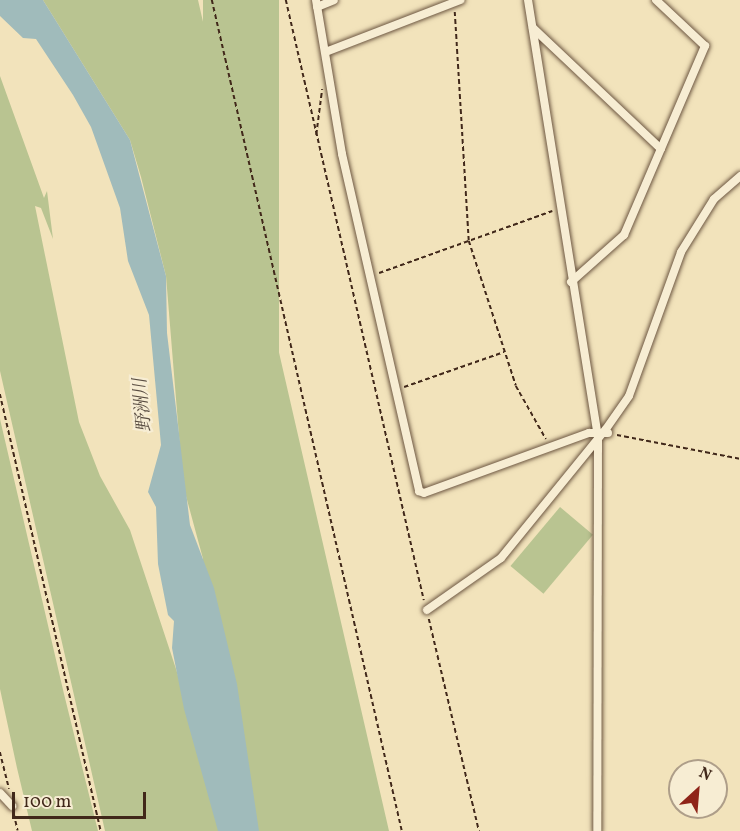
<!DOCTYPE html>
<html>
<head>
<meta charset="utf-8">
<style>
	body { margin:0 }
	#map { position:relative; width:740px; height:831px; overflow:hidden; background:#f2e3bb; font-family:Vollkorn,"Noto Serif JP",serif }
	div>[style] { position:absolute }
	.green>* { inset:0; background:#b9c491; transform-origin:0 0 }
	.water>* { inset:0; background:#a0bbbb }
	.path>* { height:1.5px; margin-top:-0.75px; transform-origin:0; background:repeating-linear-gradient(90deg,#41281a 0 4.5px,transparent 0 7.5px) }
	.roads { filter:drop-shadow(0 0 2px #6d5742) drop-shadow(0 0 2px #6d5742) }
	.minor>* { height:8px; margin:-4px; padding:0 4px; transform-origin:4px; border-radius:4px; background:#f7edd3 }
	span { translate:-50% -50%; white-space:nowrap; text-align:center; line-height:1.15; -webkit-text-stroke:4.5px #f7edd3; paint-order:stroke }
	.water-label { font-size:18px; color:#594d42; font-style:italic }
	.north { position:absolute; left:668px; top:759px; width:60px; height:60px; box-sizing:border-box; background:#f7edd3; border:2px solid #ae9e89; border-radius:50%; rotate:26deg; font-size:16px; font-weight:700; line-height:24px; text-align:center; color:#41281a }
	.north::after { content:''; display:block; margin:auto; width:21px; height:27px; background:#8f2418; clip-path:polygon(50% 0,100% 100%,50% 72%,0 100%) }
	.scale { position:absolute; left:12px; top:792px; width:134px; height:27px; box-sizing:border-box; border:3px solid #41281a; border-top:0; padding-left:8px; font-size:18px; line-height:21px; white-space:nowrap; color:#41281a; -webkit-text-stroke:4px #f7edd3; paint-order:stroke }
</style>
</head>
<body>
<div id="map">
	<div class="green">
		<i style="clip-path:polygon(43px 0,198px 0,389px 831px,259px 831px,237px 684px,183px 485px,166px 276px,141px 177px,130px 140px)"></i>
		<i style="left:203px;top:0;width:76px;height:853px"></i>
		<i style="clip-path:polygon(0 76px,44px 198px,47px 191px,53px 239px,41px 208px,35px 206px,79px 422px,100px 476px,130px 530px,177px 672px,218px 831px,105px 831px,0 371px)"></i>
		<i style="clip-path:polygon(0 419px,64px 694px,98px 831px,32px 831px,17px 768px,0 689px)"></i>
		<i style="left:560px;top:507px;width:43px;height:77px;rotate:40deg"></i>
	</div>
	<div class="water">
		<i style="clip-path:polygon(0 0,43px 0,130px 140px,166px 276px,167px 333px,190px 525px,214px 588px,237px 684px,259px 831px,218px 831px,184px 709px,172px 648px,174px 621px,168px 615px,158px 564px,156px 507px,148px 492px,161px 445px,149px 315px,128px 261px,120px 208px,91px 127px,73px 95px,36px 39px,23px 38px,0 16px)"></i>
	</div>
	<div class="path">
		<i style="left:212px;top:0;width:852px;rotate:77.12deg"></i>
		<i style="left:286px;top:0;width:616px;rotate:77.05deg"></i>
		<i style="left:455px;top:12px;width:229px;rotate:86.5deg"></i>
		<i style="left:469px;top:241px;width:152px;rotate:72deg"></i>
		<i style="left:516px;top:386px;width:61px;rotate:60.5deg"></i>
		<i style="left:316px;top:135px;width:46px;rotate:-82.6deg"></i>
		<i style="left:379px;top:273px;width:184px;rotate:-19.7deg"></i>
		<i style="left:404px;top:387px;width:106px;rotate:-19.3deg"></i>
		<i style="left:0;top:394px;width:449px;rotate:77deg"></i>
		<i style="left:617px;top:435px;width:125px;rotate:11deg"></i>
		<i style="left:429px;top:619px;width:218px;rotate:76.7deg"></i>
		<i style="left:0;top:752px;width:38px;rotate:76deg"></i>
		<i style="left:14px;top:814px;width:17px;rotate:77deg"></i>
	</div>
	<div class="roads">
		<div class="minor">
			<i style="left:316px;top:0;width:156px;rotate:80.4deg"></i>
			<i style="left:342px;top:154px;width:346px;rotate:77.1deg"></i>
			<i style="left:419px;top:491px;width:5px;rotate:22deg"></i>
			<i style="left:424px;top:493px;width:176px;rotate:-20deg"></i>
			<i style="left:589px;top:433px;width:19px"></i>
			<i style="left:528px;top:0;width:442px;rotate:80.9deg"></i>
			<i style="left:598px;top:436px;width:395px;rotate:90.1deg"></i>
			<i style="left:317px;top:7px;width:18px;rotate:-22deg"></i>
			<i style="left:533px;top:28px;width:176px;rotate:43.4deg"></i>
			<i style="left:328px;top:51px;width:142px;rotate:-21.1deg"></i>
			<i style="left:571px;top:282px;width:71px;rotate:-41.6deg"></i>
			<i style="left:624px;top:235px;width:206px;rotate:-66.8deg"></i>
			<i style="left:705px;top:46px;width:67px;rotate:-136.8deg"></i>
			<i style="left:427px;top:610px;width:90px;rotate:-35.1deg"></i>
			<i style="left:501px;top:558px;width:166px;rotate:-50.9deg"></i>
			<i style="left:606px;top:429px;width:40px;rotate:-55.1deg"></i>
			<i style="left:629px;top:396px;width:153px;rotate:-70.1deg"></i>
			<i style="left:681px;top:252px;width:62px;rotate:-58.1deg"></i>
			<i style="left:714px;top:199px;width:35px;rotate:-41deg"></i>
			<i style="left:0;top:793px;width:18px;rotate:47deg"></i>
		</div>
	</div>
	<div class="water-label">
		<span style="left:144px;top:405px;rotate:-95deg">野洲川</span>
	</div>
	<div class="north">N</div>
	<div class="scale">100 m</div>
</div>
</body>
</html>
